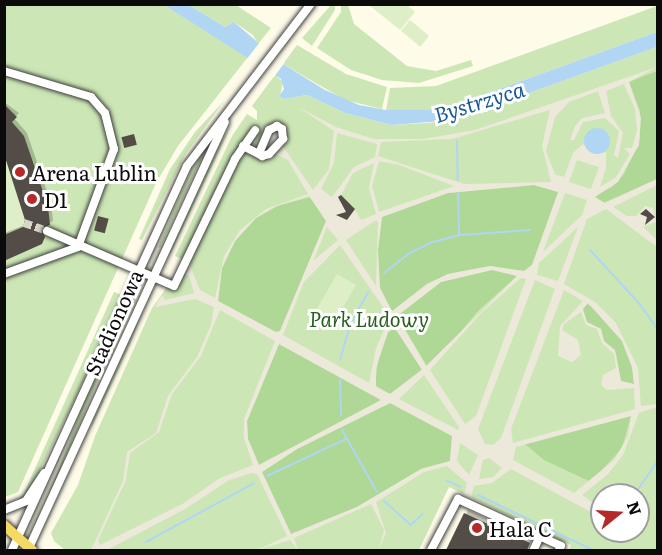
<!DOCTYPE html>
<html>
<head>
<meta charset="utf-8">
<style>
	body { margin:0 }
	#map { position:relative; width:662px; height:555px; overflow:hidden; background:#fefbe9; font-family:Literata,serif }
	div>[style] { position:absolute }
	.green>* { inset:0; background:#cce7b5 }
	.forest>* { inset:0; background:#afd795 }
	.pitch>* { inset:0; background:#deeec6; transform-origin:0 0 }
	.plaza>* { inset:0; background:#ece8da }
	.water>* { inset:0; background:#b0d6f4 }
	.round { border-radius:50% }
	.pier>* { inset:0; background:#fefbe9 }
	.shadow>* { inset:0; background:#0003 }
	.stream>* { height:2px; margin:-1px; padding:0 1px; transform-origin:1px; border-radius:1px; background:#b0d6f4 }
	.building>* { inset:0; background:#534c47; transform-origin:0 0 }
	.minor-tunnel>* { height:8px; margin-top:-4px; transform-origin:0; background:repeating-linear-gradient(90deg,#dad7c8 0 8px,transparent 0 12px) }
	.roads { filter:drop-shadow(0 0 2px #3e3e3e) drop-shadow(0 0 2px #3e3e3e) }
	.minor>* { height:8px; margin:-4px; padding:0 4px; transform-origin:4px; border-radius:4px; background:#fff }
	.major>* { height:10px; margin:-5px; padding:0 5px; transform-origin:5px; border-radius:5px; background:#f4d963 }
	.dots>* { width:16px; height:16px; translate:-50% -50%; box-sizing:border-box; border:3px solid #fff; border-radius:50% }
	span { translate:-50% -50%; white-space:nowrap; text-align:center; line-height:1.15; -webkit-text-stroke:6px #fff; paint-order:stroke }
	.poi-label { font-size:20px; color:#0b0b0b }
	.left { translate:0 -50%; text-align:left }
	.park-label { font-size:20px; color:#285f1e; font-style:italic }
	.street-label { font-size:20px; color:#0b0b0b }
	.water-label { font-size:21px; color:#195997; font-style:italic }
	.frame { position:absolute; inset:0; border:6px solid #0b0b0b; pointer-events:none }
	.north { position:absolute; left:590px; top:483px; width:60px; height:60px; box-sizing:border-box; background:#fff; border:2px solid #9d9d9d; border-radius:50%; rotate:72deg; font-size:16px; font-weight:700; line-height:24px; text-align:center; color:#0b0b0b }
	.north::after { content:''; display:block; margin:auto; width:21px; height:27px; background:#b52928; clip-path:polygon(50% 0,100% 100%,50% 72%,0 100%) }
</style>
</head>
<body>
<div id="map">
	<div class="green">
		<i style="clip-path:polygon(5px 5px,164px 5px,248px 57px,178px 146px,156px 183px,18px 492px,5px 497px)"></i>
		<i style="clip-path:polygon(189px 5px,236px 5px,271px 28px,258px 44px,253px 35px,234px 22px,225px 27px)"></i>
		<i style="clip-path:polygon(331px 5px,335px 5px,335px 10px,312px 46px,302px 38px)"></i>
		<i style="clip-path:polygon(341px 5px,348px 5px,354px 24px,407px 66px,436px 71px,471px 60px,473px 66px,419px 83px,382px 80px,351px 70px,317px 48px,341px 12px)"></i>
		<i style="clip-path:polygon(657px 6px,657px 32px,457px 104px,425px 110px,386px 110px,390px 88px,436px 86px)"></i>
		<i style="clip-path:polygon(297px 45px,346px 74px,387px 87px,382px 109px,345px 100px,283px 64px)"></i>
		<i style="clip-path:polygon(evenodd,657px 47px,657px 550px,569px 550px,571px 545px,449px 487px,419px 550px,65px 550px,54px 541px,51px 533px,78px 485px,95px 436px,152px 308px,167px 287px,176px 290px,239px 155px,246px 153px,268px 157px,285px 130px,269px 127px,255px 149px,249px 144px,254px 127px,184px 260px,175px 256px,232px 136px,247px 114px,257px 120px,257px 111px,252px 106px,275px 75px,283px 82px,280px 96px,284px 99px,307px 95px,345px 113px,392px 125px,427px 123px,454px 120px,657px 47px,602px 495px,638px 495px,638px 531px,602px 531px,602px 495px)"></i>
		<i style="clip-path:polygon(224px 101px,185px 155px,142px 240px,139px 239px,170px 169px,195px 132px)"></i>
		<i style="clip-path:polygon(233px 122px,171px 253px,168px 252px,220px 144px)"></i>
		<i style="clip-path:polygon(208px 144px,160px 248px,158px 247px,191px 170px)"></i>
		<i style="clip-path:polygon(114px 292px,122px 295px,78px 392px,29px 493px,16px 501px,24px 493px)"></i>
		<i style="clip-path:polygon(130px 299px,132px 300px,39px 520px,87px 394px)"></i>
		<i style="clip-path:polygon(145px 305px,130px 345px,91px 429px,93px 420px)"></i>
	</div>
	<div class="forest">
		<i style="clip-path:polygon(657px 71px,657px 179px,603px 203px,595px 198px,597px 194px,612px 187px,624px 174px,640px 138px,640px 111px,629px 82px)"></i>
		<i style="clip-path:polygon(534px 185px,559px 192px,532px 265px,524px 271px,490px 266px,448px 274px,427px 284px,392px 312px,380px 288px,377px 257px,382px 217px,448px 193px)"></i>
		<i style="clip-path:polygon(311px 197px,326px 221px,280px 331px,276px 333px,218px 301px,222px 268px,235px 241px,256px 218px,277px 206px)"></i>
		<i style="clip-path:polygon(492px 270px,517px 276px,478px 311px,443px 353px,427px 366px,397px 316px,441px 282px)"></i>
		<i style="clip-path:polygon(586px 303px,606px 318px,622px 341px,632px 367px,634px 384px,621px 381px,616px 354px,604px 341px,601px 329px,587px 322px,582px 309px)"></i>
		<i style="clip-path:polygon(390px 328px,395px 328px,422px 369px,390px 394px,375px 385px,379px 355px)"></i>
		<i style="clip-path:polygon(279px 344px,381px 400px,259px 465px,248px 439px,247px 421px)"></i>
		<i style="clip-path:polygon(390px 403px,452px 436px,450px 461px,421px 469px,357px 507px,291px 534px,262px 472px,297px 449px)"></i>
		<i style="clip-path:polygon(631px 416px,622px 448px,591px 482px,544px 460px,525px 444px)"></i>
	</div>
	<div class="pitch">
		<i style="clip-path:polygon(369px 5px,407px 5px,415px 12px,400px 30px)"></i>
		<i style="left:410px;top:20px;width:25px;height:14px;rotate:40deg"></i>
		<i style="clip-path:polygon(4px 105px,17px 117px,12px 122px,23px 137px,49px 216px,40px 244px,5px 261px)"></i>
		<i style="left:337px;top:274px;width:22px;height:52px;rotate:30deg"></i>
	</div>
	<div class="plaza">
		<i style="clip-path:polygon(evenodd,657px 67px,629px 82px,641px 118px,639px 145px,618px 182px,595px 197px,605px 203px,657px 179px,657px 185px,613px 207px,627px 216px,636px 216px,645px 206px,653px 208px,656px 222px,643px 227px,657px 240px,657px 247px,606px 209px,587px 219px,564px 284px,595px 302px,616px 323px,638px 368px,641px 406px,657px 404px,657px 407px,639px 413px,623px 455px,608px 474px,582px 495px,602px 509px,602px 518px,511px 469px,492px 483px,474px 486px,471px 497px,464px 494px,467px 483px,447px 466px,424px 472px,376px 502px,386px 533px,379px 550px,384px 530px,371px 504px,294px 538px,298px 550px,290px 540px,257px 550px,287px 536px,257px 474px,252px 473px,229px 480px,185px 509px,107px 550px,91px 550px,123px 481px,127px 452px,156px 433px,168px 396px,197px 357px,211px 325px,214px 307px,195px 299px,155px 307px,162px 295px,165px 300px,194px 293px,189px 276px,184px 274px,189px 263px,200px 290px,215px 298px,224px 256px,240px 230px,266px 209px,308px 194px,288px 160px,274px 153px,282px 145px,313px 190px,329px 169px,334px 131px,298px 107px,336px 127px,374px 139px,423px 139px,475px 130px,657px 67px,624px 84px,635px 109px,637px 130px,632px 148px,624px 148px,630px 154px,616px 177px,600px 187px,606px 168px,606px 152px,594px 154px,583px 144px,573px 153px,564px 177px,555px 174px,546px 151px,555px 117px,569px 102px,598px 91px,605px 113px,582px 118px,575px 126px,570px 140px,574px 140px,583px 122px,605px 118px,619px 131px,614px 155px,618px 158px,623px 133px,611px 116px,606px 91px,624px 84px,657px 67px,550px 110px,542px 146px,551px 182px,464px 184px,378px 156px,381px 142px,452px 139px,550px 110px,657px 67px,337px 133px,377px 144px,375px 157px,354px 167px,332px 197px,321px 189px,334px 163px,337px 133px,657px 67px,577px 160px,599px 167px,591px 189px,569px 182px,577px 160px,657px 67px,379px 161px,399px 165px,454px 186px,379px 212px,372px 186px,379px 161px,657px 67px,374px 163px,369px 188px,376px 214px,361px 220px,352px 205px,338px 201px,353px 173px,374px 163px,657px 67px,534px 185px,558px 192px,532px 265px,524px 271px,490px 266px,448px 274px,427px 284px,392px 311px,380px 288px,378px 250px,382px 217px,448px 193px,534px 185px,657px 67px,565px 193px,587px 200px,582px 215px,543px 252px,565px 193px,657px 67px,309px 196px,326px 221px,280px 331px,276px 332px,218px 301px,222px 268px,235px 241px,256px 218px,277px 206px,309px 196px,657px 67px,376px 220px,378px 222px,376px 286px,346px 240px,376px 220px,657px 67px,327px 227px,338px 240px,314px 260px,314px 259px,327px 227px,657px 67px,578px 227px,558px 281px,537px 275px,539px 263px,578px 227px,657px 67px,340px 245px,390px 317px,376px 348px,369px 383px,283px 335px,304px 282px,340px 245px,657px 67px,492px 270px,517px 276px,426px 366px,397px 316px,441px 282px,492px 270px,657px 67px,521px 278px,526px 279px,476px 416px,465px 424px,430px 370px,482px 312px,521px 278px,657px 67px,535px 280px,555px 289px,501px 438px,493px 445px,485px 444px,478px 429px,535px 280px,657px 67px,564px 290px,583px 301px,560px 326px,558px 356px,572px 362px,581px 355px,578px 340px,562px 330px,564px 324px,581px 312px,586px 325px,597px 329px,602px 343px,614px 354px,616px 368px,603px 375px,601px 385px,607px 390px,634px 388px,635px 409px,513px 443px,511px 429px,564px 290px,657px 67px,588px 303px,622px 341px,632px 367px,634px 384px,621px 381px,615px 350px,604px 341px,601px 329px,587px 322px,583px 309px,588px 303px,657px 67px,220px 310px,275px 341px,244px 419px,244px 438px,253px 465px,220px 478px,184px 503px,100px 545px,98px 540px,126px 480px,130px 453px,159px 432px,172px 394px,201px 356px,220px 310px,657px 67px,395px 328px,422px 370px,390px 394px,376px 387px,376px 368px,388px 332px,395px 328px,657px 67px,279px 344px,381px 400px,259px 465px,248px 439px,247px 421px,279px 344px,657px 67px,424px 375px,459px 427px,458px 430px,399px 399px,424px 375px,657px 67px,390px 403px,452px 436px,450px 461px,421px 469px,357px 507px,291px 534px,262px 472px,297px 449px,390px 403px,657px 67px,631px 416px,628px 436px,614px 460px,574px 493px,513px 460px,516px 447px,631px 416px,657px 67px,460px 443px,478px 455px,469px 475px,457px 461px,460px 443px,657px 67px,489px 458px,502px 468px,493px 477px,479px 479px,483px 460px,489px 458px)"></i>
	</div>
	<div class="water">
		<i style="clip-path:polygon(164px 5px,189px 5px,225px 27px,234px 22px,283px 64px,325px 90px,359px 105px,386px 110px,425px 110px,457px 104px,657px 32px,657px 47px,454px 120px,392px 125px,345px 113px,307px 95px,284px 99px,279px 96px,284px 89px,281px 79px)"></i>
		<i class="round" style="left:584px;top:128px;width:26px;height:26px"></i>
	</div>
	<div class="pier">
		<i style="clip-path:polygon(260px 42px,285px 62px,274px 77px,246px 60px)"></i>
	</div>
	<div class="shadow">
		<i style="clip-path:polygon(4px 102px,19px 113px,14px 118px,27px 133px,51px 203px,53px 221px,45px 225px,48px 233px,41px 242px,4px 260px,4px 233px,25px 225px,26px 212px,4px 152px)"></i>
		<i style="clip-path:polygon(468px 510px,532px 539px,527px 550px,448px 550px)"></i>
	</div>
	<div class="stream">
		<i style="left:457px;top:117px;width:9px;rotate:90deg"></i>
		<i style="left:457px;top:141px;width:39px;rotate:89deg"></i>
		<i style="left:458px;top:193px;width:42px;rotate:88.6deg"></i>
		<i style="left:590px;top:250px;width:71px;rotate:47.3deg"></i>
		<i style="left:638px;top:302px;width:34px;rotate:54deg"></i>
		<i style="left:384px;top:273px;width:31px;rotate:-38deg"></i>
		<i style="left:408px;top:254px;width:28px;rotate:-26deg"></i>
		<i style="left:433px;top:242px;width:27px;rotate:-15deg"></i>
		<i style="left:459px;top:235px;width:71px;rotate:-4deg"></i>
		<i style="left:340px;top:360px;width:40px;rotate:-74deg"></i>
		<i style="left:351px;top:322px;width:34px;rotate:-60deg"></i>
		<i style="left:340px;top:380px;width:35px;rotate:88deg"></i>
		<i style="left:342px;top:430px;width:71px;rotate:60.6deg"></i>
		<i style="left:267px;top:476px;width:87px;rotate:-25.1deg"></i>
		<i style="left:447px;top:481px;width:15px;rotate:23deg"></i>
		<i style="left:636px;top:492px;width:39px;rotate:-55deg"></i>
		<i style="left:478px;top:495px;width:127px;rotate:25.6deg"></i>
		<i style="left:384px;top:501px;width:36px;rotate:42deg"></i>
		<i style="left:411px;top:525px;width:16px;rotate:-43deg"></i>
		<i style="left:146px;top:542px;width:123px;rotate:-28.6deg"></i>
	</div>
	<div class="building">
		<i style="clip-path:polygon(4px 104px,17px 117px,12px 122px,24px 136px,48px 206px,50px 225px,41px 228px,45px 237px,42px 244px,4px 261px,4px 235px,23px 227px,25px 220px,4px 154px)"></i>
		<i style="left:134px;top:134px;width:11px;height:13px;rotate:75deg"></i>
		<i style="clip-path:polygon(341px 195px,355px 209px,347px 220px,336px 215px,346px 212px,338px 197px)"></i>
		<i style="clip-path:polygon(646px 209px,655px 217px,645px 225px,647px 217px,640px 214px)"></i>
		<i style="left:98px;top:216px;width:11px;height:15px;rotate:15deg"></i>
		<i style="clip-path:polygon(464px 513px,530px 543px,527px 550px,446px 550px)"></i>
	</div>
	<div class="minor-tunnel">
		<i style="left:24px;top:223px;width:24px;rotate:19deg"></i>
	</div>
	<div class="roads">
		<div class="minor">
			<i style="left:4px;top:71px;width:91px;rotate:16.6deg"></i>
			<i style="left:91px;top:97px;width:21px;rotate:49deg"></i>
			<i style="left:105px;top:113px;width:37px;rotate:76deg"></i>
			<i style="left:114px;top:149px;width:104px;rotate:110.2deg"></i>
			<i style="left:78px;top:247px;width:79px;rotate:160deg"></i>
			<i style="left:243px;top:146px;width:18px;rotate:27deg"></i>
			<i style="left:259px;top:154px;width:4px;rotate:34deg"></i>
			<i style="left:262px;top:156px;width:7px;rotate:-16deg"></i>
			<i style="left:269px;top:154px;width:21px;rotate:-47deg"></i>
			<i style="left:283px;top:139px;width:10px;rotate:-96deg"></i>
			<i style="left:282px;top:129px;width:6px;rotate:-149deg"></i>
			<i style="left:277px;top:126px;width:9px;rotate:153deg"></i>
			<i style="left:269px;top:130px;width:26px;rotate:113deg"></i>
			<i style="left:47px;top:231px;width:138px;rotate:23.4deg"></i>
			<i style="left:174px;top:286px;width:141px;rotate:-64.3deg"></i>
			<i style="left:235px;top:159px;width:35px;rotate:-55deg"></i>
			<i style="left:4px;top:510px;width:24px;rotate:-22deg"></i>
			<i style="left:26px;top:501px;width:33px;rotate:-57deg"></i>
			<i style="left:534px;top:549px;width:14px;rotate:-65deg"></i>
			<i style="left:12px;top:550px;width:422px;rotate:-65.5deg"></i>
			<i style="left:187px;top:166px;width:204px;rotate:-52.6deg"></i>
			<i style="left:28px;top:550px;width:471px;rotate:-65.3deg"></i>
			<i style="left:431px;top:550px;width:58px;rotate:-62.1deg"></i>
			<i style="left:458px;top:499px;width:113px;rotate:24.5deg"></i>
			<i style="left:561px;top:546px;width:4px;rotate:117deg"></i>
		</div>
		<div class="major">
			<i style="left:4px;top:525px;width:38px;rotate:42deg"></i>
		</div>
	</div>
	<div class="dots">
		<i style="left:20px;top:172px;background:#b52928"></i>
		<i style="left:32px;top:199px;background:#b52928"></i>
		<i style="left:477px;top:528px;background:#b52928"></i>
	</div>
	<div class="poi-label">
		<span class="left" style="left:32px;top:172px">Arena Lublin</span>
		<span class="left" style="left:44px;top:199px">D1</span>
		<span class="left" style="left:489px;top:528px">Hala C</span>
	</div>
	<div class="park-label">
		<span style="left:369px;top:318px">Park Ludowy</span>
	</div>
	<div class="street-label">
		<span style="left:113px;top:322px;rotate:-66deg">Stadionowa</span>
	</div>
	<div class="water-label">
		<span style="left:479px;top:101px;rotate:-17deg">Bystrzyca</span>
	</div>
	<div class="frame"></div>
	<div class="north">N</div>
</div>
</body>
</html>
